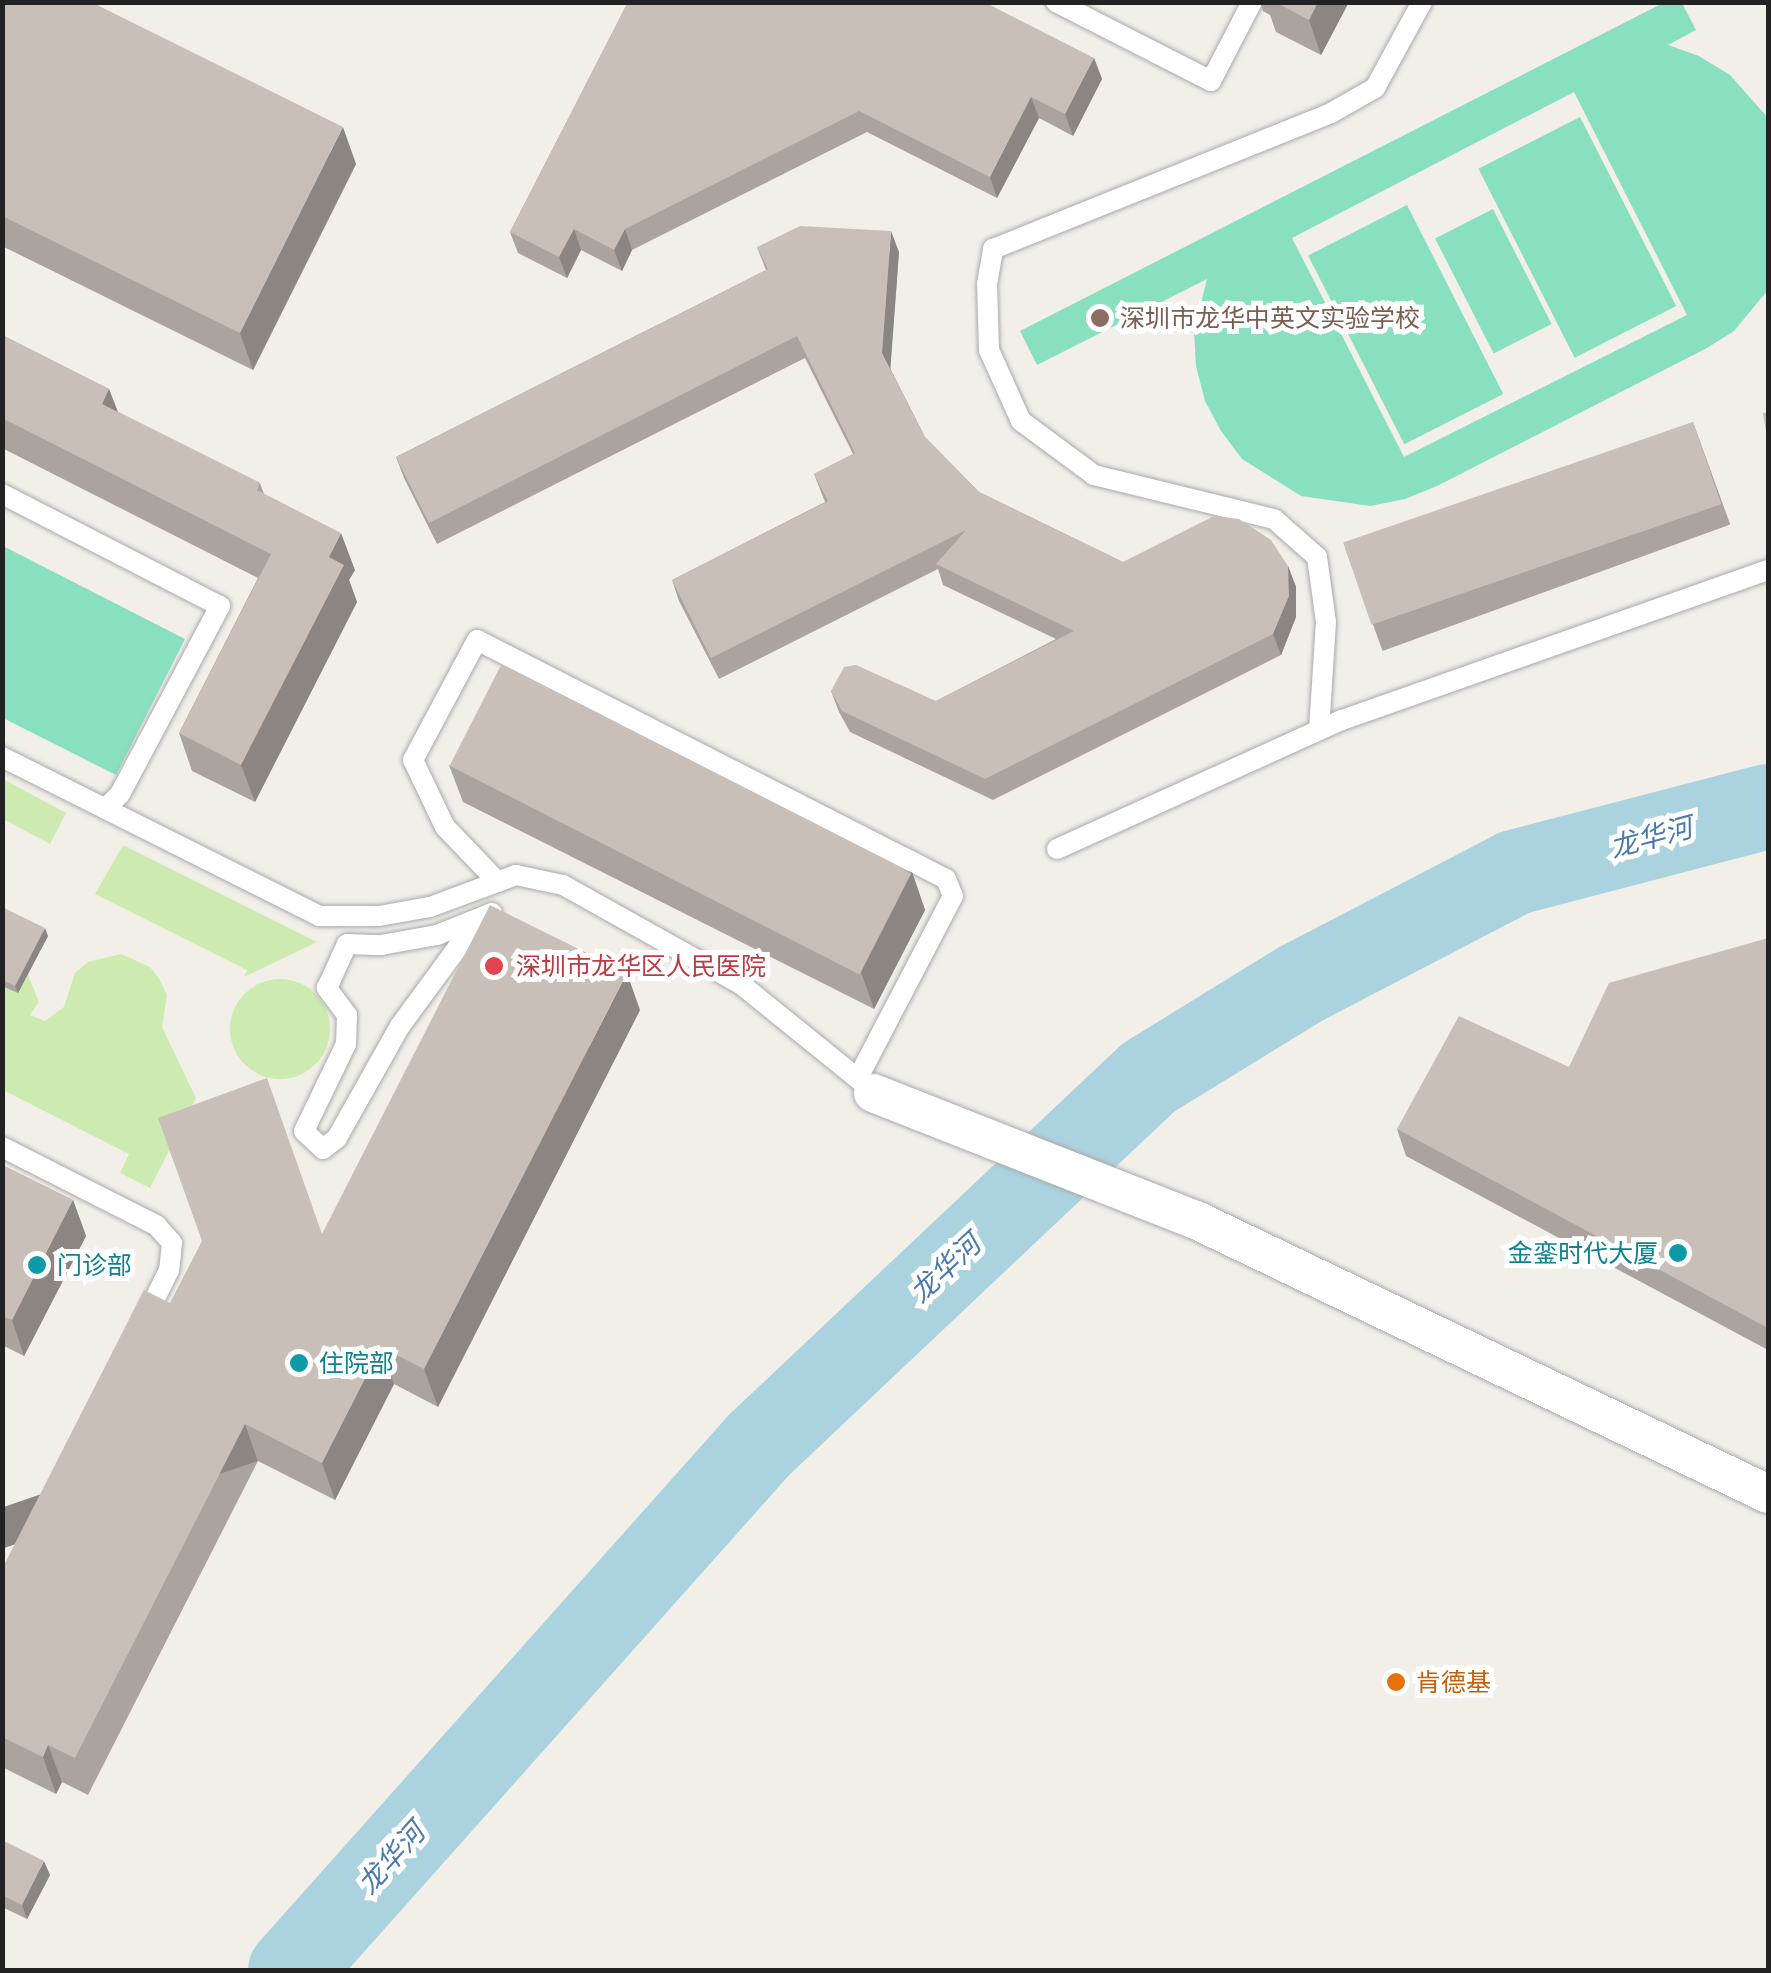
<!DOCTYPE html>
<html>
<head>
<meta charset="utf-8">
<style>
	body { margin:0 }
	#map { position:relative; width:1771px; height:1973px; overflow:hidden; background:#f2efe9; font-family:Mulish,"Noto Sans SC",sans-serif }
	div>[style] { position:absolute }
	.grass>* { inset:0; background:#cdebb0 }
	.round { border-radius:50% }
	.pitch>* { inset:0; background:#88e0be; transform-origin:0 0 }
	.river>* { height:85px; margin:-42.5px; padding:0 42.5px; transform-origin:42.5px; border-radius:42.5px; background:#aad3df }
	.roads { filter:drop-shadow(0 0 2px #a9a9a9) drop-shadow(0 0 2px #a9a9a9) }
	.service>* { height:20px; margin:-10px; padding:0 10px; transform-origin:10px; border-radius:10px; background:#fff }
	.minor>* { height:38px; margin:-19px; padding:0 19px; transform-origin:19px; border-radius:19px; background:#fff }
	.wall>* { inset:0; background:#aba49e; transform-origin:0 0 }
	.shaded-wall>* { inset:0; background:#8b8681; transform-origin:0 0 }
	.building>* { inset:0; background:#c7bfb8; transform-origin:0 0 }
	.dots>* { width:28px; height:28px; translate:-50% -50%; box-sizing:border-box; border:5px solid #fff; border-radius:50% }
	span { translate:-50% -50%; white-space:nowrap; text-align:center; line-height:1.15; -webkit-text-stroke:10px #fff; paint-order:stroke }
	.education-label { font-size:25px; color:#785e54 }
	.left { translate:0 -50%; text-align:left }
	.health-label { font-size:25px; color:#be3a42 }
	.culture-label { font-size:25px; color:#0d838f }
	.right { translate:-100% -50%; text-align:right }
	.food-label { font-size:25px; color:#c56008 }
	.water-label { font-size:28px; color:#4a7aab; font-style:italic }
	.frame { position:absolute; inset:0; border:5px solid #222; pointer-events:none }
</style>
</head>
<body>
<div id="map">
	<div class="grass">
		<i style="clip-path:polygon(3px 779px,66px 813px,50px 844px,3px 819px)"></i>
		<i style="clip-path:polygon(123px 845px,317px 942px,244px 977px,247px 970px,95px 894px)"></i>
		<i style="clip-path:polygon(121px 954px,150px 967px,160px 980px,167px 995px,162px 1027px,196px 1098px,150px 1188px,120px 1173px,129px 1154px,3px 1090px,2px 970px,20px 955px,39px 1002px,30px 1015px,45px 1021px,64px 1007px,75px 973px,88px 962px)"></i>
		<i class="round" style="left:230px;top:979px;width:100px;height:100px"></i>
	</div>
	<div class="pitch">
		<i style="clip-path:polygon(evenodd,1665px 2px,1682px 3px,1696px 30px,1668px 45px,1699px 56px,1730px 75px,1768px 118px,1768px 290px,1734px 331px,1707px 348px,1437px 486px,1405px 499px,1370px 506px,1301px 496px,1242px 459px,1221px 431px,1205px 401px,1196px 366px,1194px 331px,1207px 279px,1037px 365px,1020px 331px,1665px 2px,1574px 92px,1687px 315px,1404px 457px,1292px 238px,1574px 92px)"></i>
		<i style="left:1580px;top:117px;width:212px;height:114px;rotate:63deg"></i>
		<i style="left:1407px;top:205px;width:212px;height:111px;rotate:63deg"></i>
		<i style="left:1493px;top:209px;width:129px;height:65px;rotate:63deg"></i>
		<i style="clip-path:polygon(3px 546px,185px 639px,116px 775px,3px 718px)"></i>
	</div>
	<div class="river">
		<i style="left:290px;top:1970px;width:705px;rotate:-48.28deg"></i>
		<i style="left:759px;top:1444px;width:535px;rotate:-43.33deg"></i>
		<i style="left:1148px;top:1077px;width:180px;rotate:-31.6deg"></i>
		<i style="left:1301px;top:983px;width:240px;rotate:-27.5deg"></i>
		<i style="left:1514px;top:872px;width:262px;rotate:-14.6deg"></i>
	</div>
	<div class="roads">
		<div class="service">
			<i style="left:1056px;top:2px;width:174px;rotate:27deg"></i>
			<i style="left:1211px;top:81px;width:89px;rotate:-62.6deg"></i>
			<i style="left:2px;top:494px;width:245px;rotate:27.2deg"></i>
			<i style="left:220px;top:606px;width:213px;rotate:118deg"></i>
			<i style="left:120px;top:794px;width:21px;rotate:135deg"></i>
			<i style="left:1319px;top:730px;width:108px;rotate:-86.3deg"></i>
			<i style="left:1326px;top:622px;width:66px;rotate:-97.9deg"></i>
			<i style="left:1317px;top:557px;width:57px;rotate:-138.5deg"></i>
			<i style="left:1274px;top:519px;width:185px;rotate:-166.3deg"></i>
			<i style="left:1094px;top:475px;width:91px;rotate:-143.5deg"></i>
			<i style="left:1021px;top:421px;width:78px;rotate:-114.3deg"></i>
			<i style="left:989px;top:350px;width:66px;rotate:-91.7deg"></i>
			<i style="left:987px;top:284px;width:36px;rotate:-80deg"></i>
			<i style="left:993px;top:249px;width:364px;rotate:-21.9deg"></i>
			<i style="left:1331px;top:113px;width:51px;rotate:-29.6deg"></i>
			<i style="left:1375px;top:88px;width:98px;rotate:-61.3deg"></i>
			<i style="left:2px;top:757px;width:355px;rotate:26.6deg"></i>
			<i style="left:319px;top:916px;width:60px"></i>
			<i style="left:379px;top:916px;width:52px;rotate:-10deg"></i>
			<i style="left:430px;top:907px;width:92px;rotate:-20.4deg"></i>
			<i style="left:516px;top:875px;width:48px;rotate:12deg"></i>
			<i style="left:563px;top:885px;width:205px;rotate:29.2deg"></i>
			<i style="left:742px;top:985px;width:162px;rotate:39deg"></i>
			<i style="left:1057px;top:849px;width:313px;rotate:-24.4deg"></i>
			<i style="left:1342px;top:720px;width:452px;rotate:-19.4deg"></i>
			<i style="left:498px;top:882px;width:76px;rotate:-133.9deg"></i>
			<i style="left:445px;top:827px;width:74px;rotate:-115.5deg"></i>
			<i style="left:413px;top:760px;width:136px;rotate:-61.9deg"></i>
			<i style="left:477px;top:640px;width:526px;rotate:27deg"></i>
			<i style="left:946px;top:879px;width:18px;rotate:68deg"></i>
			<i style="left:953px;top:896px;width:205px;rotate:117.6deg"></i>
			<i style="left:492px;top:913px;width:48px;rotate:135deg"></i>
			<i style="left:458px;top:947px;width:98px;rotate:126.3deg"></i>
			<i style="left:400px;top:1026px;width:129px;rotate:119.4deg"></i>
			<i style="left:337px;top:1138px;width:18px;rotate:142deg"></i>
			<i style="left:323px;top:1149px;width:26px;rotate:-137deg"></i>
			<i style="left:304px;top:1131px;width:97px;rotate:-64.2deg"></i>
			<i style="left:346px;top:1044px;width:29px;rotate:-88deg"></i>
			<i style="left:347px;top:1015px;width:34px;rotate:-127deg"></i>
			<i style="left:327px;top:988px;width:48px;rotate:-65.6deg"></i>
			<i style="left:347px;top:944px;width:34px;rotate:2deg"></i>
			<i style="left:381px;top:945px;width:57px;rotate:-10.1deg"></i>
			<i style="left:437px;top:935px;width:59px;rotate:-21.8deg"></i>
			<i style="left:2px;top:1147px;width:173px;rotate:26.9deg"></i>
			<i style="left:156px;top:1225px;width:24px;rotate:48deg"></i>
			<i style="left:172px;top:1243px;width:27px;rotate:96deg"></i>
			<i style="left:169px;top:1270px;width:55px;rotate:116.1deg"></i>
		</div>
		<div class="minor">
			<i style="left:873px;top:1093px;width:347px;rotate:21.5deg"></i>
			<i style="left:1196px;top:1220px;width:634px;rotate:25.6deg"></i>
		</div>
	</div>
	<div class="wall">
		<i style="clip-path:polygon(2px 2px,356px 164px,253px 370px,2px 246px)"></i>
		<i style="clip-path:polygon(628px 2px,1094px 58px,1102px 79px,1073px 136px,1039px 118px,997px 198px,867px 132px,632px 250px,622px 271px,581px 250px,567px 278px,518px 253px,510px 232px)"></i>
		<i style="clip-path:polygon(1260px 2px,1349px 2px,1321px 55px,1276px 32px,1270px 15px,1263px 11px)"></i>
		<i style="clip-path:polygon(757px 247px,899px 252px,890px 368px,925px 437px,979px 492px,1123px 562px,1288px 566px,1296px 587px,1296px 617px,1281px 655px,993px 800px,850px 732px,839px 712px,831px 691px,936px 701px,1056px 639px,943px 585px,938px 569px,719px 679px,679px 601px,672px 580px,825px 502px,814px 474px,853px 454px,805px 358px,437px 544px,404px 478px,396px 457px,766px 270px)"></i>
		<i style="clip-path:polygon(2px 335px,109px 389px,118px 412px,260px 483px,264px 494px,355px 570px,349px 580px,357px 602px,255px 802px,192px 771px,179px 733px,258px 578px,2px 448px)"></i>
		<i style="left:1693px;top:422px;width:109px;height:370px;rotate:70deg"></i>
		<i style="clip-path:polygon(449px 765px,912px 872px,925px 910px,874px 1009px,463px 802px)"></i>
		<i style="clip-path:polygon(2px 907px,48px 936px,18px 993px,2px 986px)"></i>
		<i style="clip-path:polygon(1768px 938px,1768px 1350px,1406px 1156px,1397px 1129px,1569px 1067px)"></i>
		<i style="clip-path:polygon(640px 1010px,438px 1407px,394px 1384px,335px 1500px,258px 1461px,88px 1795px,62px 1782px,56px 1794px,2px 1767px,2px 1569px,170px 1303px,323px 1234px)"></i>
		<i style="clip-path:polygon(2px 1165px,73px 1200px,86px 1236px,24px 1356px,2px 1345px)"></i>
		<i style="clip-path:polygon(2px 1840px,50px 1875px,27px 1919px,2px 1907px)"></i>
	</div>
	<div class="shaded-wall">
		<i style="clip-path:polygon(1318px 2px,1349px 2px,1321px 55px,1309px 20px)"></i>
		<i style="clip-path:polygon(1094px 58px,1102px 79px,1073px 136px,1065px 114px)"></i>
		<i style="clip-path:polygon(1031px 97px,1039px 118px,997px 198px,990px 177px)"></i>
		<i style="clip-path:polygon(343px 127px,356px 164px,253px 370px,240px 333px)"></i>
		<i style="clip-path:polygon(574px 229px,581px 250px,567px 278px,559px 257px)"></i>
		<i style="clip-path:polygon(625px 229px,632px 250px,622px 271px,614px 250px)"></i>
		<i style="clip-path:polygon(891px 231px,899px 252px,890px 374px,882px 353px)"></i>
		<i style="clip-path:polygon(109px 389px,123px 426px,102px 404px)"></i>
		<i style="clip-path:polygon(341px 533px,355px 570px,349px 580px,357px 602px,255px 802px,241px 765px,329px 557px)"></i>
		<i style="clip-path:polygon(1288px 566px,1296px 587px,1296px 617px,1281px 655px,1273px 634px)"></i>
		<i style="clip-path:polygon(912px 872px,925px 910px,874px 1009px,861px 972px)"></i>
		<i style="clip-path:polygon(45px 928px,48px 936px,18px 993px,15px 986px)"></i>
		<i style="clip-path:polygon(627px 973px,640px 1010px,438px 1407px,424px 1369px)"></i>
		<i style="clip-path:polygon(73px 1200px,86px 1236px,24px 1356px,12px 1320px)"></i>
		<i style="clip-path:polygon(381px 1347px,394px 1384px,335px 1500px,322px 1463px)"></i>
		<i style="left:245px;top:1424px;width:39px;height:375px;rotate:71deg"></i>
		<i style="clip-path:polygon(48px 1745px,62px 1782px,56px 1794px,43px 1757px)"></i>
		<i style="clip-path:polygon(44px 1861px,50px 1875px,27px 1919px,22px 1905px)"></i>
	</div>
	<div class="building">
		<i style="clip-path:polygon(2px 2px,91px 2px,343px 127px,240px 333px,2px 216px)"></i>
		<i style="clip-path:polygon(628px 2px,984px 2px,1094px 58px,1065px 114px,1031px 97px,990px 177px,859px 111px,625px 229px,614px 250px,574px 229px,559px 257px,510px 232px)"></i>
		<i style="clip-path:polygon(1275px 2px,1318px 2px,1309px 20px)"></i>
		<i style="clip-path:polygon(800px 226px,891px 231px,882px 353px,925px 437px,979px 492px,1123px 562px,1214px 516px,1239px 519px,1271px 540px,1288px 566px,1289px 596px,1273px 634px,985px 779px,842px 711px,831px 691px,844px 667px,856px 665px,936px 701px,1074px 631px,936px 564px,966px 530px,711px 658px,672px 580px,828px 501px,814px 474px,855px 453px,797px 336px,429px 523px,396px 457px,768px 269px,757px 247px)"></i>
		<i style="clip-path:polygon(2px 335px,109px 389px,102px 404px,260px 483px,257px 490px,341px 533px,329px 557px,344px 565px,241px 765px,179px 733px,271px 554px,2px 418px)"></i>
		<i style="clip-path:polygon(1768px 412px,1768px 444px,1763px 413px)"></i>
		<i style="left:1693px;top:422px;width:87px;height:370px;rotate:71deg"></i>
		<i style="left:501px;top:665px;width:460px;height:113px;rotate:27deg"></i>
		<i style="clip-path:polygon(490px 905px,627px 973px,424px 1369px,381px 1347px,322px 1463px,245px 1424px,75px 1758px,48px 1745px,43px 1757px,2px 1737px,2px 1569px,144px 1290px,170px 1303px,202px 1241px,158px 1118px,267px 1078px,322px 1234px)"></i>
		<i style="clip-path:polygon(2px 907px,45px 928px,15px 986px,2px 980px)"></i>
		<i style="clip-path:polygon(1768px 938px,1768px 1328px,1397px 1129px,1459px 1016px,1569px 1067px,1609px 983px)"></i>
		<i style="clip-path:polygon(2px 1165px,73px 1200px,12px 1320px,2px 1316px)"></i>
		<i style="clip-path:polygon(2px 1840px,44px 1861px,22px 1905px,2px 1895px)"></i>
	</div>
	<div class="dots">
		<i style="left:1100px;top:318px;background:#8d6e63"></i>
		<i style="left:494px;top:966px;background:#e0444e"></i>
		<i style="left:1678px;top:1253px;background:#0f9aa8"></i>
		<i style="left:37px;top:1265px;background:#0f9aa8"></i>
		<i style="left:299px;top:1363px;background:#0f9aa8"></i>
		<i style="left:1396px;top:1682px;background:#e8710a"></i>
	</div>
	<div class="education-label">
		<span class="left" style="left:1120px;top:318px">深圳市龙华中英文实验学校</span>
	</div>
	<div class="health-label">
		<span class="left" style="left:516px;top:966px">深圳市龙华区人民医院</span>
	</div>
	<div class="culture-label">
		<span class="right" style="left:1658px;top:1253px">金銮时代大厦</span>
		<span class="left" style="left:57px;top:1265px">门诊部</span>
		<span class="left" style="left:319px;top:1363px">住院部</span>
	</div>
	<div class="food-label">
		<span class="left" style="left:1416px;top:1682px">肯德基</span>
	</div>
	<div class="water-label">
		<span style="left:1651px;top:837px;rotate:-15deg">龙华河</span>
		<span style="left:945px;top:1268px;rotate:-43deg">龙华河</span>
		<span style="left:391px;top:1858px;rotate:-48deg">龙华河</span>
	</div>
	<div class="frame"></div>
</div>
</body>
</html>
